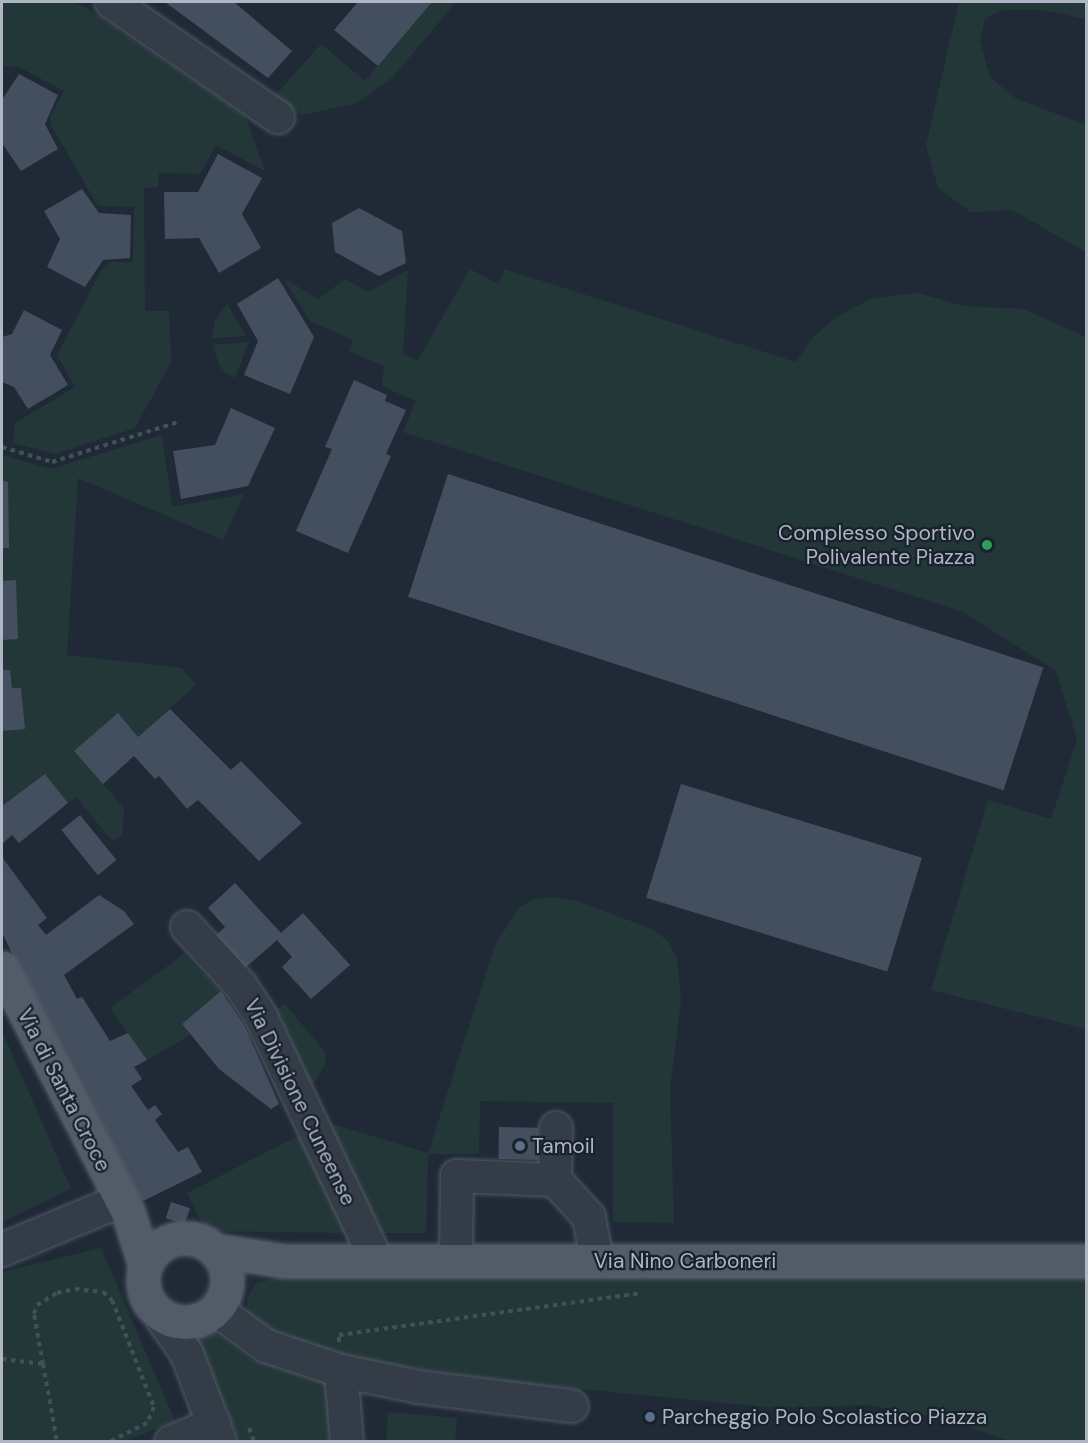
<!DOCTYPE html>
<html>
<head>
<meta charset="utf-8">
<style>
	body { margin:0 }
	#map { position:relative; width:1088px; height:1443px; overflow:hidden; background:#202a37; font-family:"DM Sans",sans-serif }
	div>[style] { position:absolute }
	.green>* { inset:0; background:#233739 }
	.building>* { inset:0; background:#434f5f; transform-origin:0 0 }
	.path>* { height:4px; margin-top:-2px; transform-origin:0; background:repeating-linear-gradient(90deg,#405255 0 4.5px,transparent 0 9px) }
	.roads { filter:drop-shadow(0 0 2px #515965) drop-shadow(0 0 2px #515965) }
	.minor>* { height:32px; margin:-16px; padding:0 16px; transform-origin:16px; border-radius:16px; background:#343c47 }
	.major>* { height:33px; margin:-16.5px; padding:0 16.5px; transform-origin:16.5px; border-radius:16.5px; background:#525b68 }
	.major>.ring { margin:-16.5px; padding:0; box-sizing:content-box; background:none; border:33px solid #525b68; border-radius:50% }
	.dots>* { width:16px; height:16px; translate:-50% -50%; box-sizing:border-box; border:3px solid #19212c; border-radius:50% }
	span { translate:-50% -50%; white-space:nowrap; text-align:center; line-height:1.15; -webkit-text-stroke:4.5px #19212c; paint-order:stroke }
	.poi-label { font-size:21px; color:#aeb6c4 }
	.right { translate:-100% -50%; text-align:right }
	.left { translate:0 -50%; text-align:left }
	.street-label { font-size:21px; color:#aeb6c4 }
	.frame { position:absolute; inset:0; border:3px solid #aeb6c4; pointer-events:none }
</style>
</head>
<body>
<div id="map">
	<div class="green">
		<i style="clip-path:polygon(2px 2px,75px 2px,92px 12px,245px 116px,265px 171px,216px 145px,200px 174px,159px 173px,158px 187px,144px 188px,145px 311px,169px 311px,171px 362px,135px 428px,55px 454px,13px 443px,15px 423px,75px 387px,57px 355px,102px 269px,111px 262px,133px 262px,134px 207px,98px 206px,51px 125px,50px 117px,64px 91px,19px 67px,2px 66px)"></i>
		<i style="clip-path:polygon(432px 2px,456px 2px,393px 77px,357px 103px,302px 115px,271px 100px,321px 44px,365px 81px)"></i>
		<i style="clip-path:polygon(959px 2px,1086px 2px,1086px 19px,1042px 10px,1003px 10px,985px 18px,980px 41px,990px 77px,1015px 98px,1086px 125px,1086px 252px,1012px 210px,971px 212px,938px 188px,926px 145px)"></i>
		<i style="clip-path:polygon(470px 269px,499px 284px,504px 269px,796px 362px,813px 337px,837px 317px,870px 299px,918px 293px,963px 306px,1023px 309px,1086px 337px,1086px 1029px,931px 990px,988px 800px,1051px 819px,1077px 740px,1056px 671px,963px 612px,403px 432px,416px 401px,382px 386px,384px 366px,349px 351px,353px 340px,310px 321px,283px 278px,318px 299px,345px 279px,368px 292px,408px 270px,403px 354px,418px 360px)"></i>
		<i style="clip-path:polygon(227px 304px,246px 336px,212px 338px,215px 321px)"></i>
		<i style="clip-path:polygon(249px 342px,235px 378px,227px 374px,220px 367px,212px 345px)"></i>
		<i style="clip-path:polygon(162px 435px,172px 507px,244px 494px,223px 540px,78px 478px,67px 655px,182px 668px,196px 685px,138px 737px,118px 714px,103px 784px,124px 808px,122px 835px,112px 841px,76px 797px,68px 803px,45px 774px,2px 806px,2px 455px,51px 469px)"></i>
		<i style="clip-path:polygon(551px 897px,577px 901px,652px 929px,669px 942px,677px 959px,681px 1001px,670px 1089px,674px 1223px,613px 1222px,613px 1103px,480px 1101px,479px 1154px,428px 1154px,426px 1233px,377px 1233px,326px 1122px,428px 1153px,496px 943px,520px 907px,534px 899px)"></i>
		<i style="clip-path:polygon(184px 954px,221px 991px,182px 1024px,190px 1035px,147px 1060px,110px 1008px)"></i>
		<i style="clip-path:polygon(284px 1003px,325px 1052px,326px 1063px,312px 1086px,277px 1010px)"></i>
		<i style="clip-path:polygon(2px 1031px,71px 1189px,2px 1222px)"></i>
		<i style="clip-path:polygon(304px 1133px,350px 1233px,206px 1231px,187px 1193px)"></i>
		<i style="clip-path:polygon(101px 1248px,175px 1421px,125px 1441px,2px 1441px,2px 1272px)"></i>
		<i style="clip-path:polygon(291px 1275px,1086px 1277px,1086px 1441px,1010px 1441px,942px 1418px,869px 1405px,776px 1408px,527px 1384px,359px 1360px,273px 1334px,247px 1314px,247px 1298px,256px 1283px)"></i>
		<i style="clip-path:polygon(199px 1326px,208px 1328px,252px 1359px,330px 1384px,335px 1441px,240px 1441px,193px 1333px)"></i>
		<i style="clip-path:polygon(388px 1412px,457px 1418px,455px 1441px,386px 1441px)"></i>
	</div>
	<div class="building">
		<i style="clip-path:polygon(165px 2px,234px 2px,292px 51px,268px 78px)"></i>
		<i style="clip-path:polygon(358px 2px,432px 2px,378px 66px,334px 30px)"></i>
		<i style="clip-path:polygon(19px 74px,58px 95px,45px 124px,58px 149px,21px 171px,2px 143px,2px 100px)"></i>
		<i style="clip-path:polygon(218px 154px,262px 178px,242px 214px,261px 248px,219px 273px,199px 238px,165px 239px,164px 192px,198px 192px)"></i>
		<i style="clip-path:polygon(82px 189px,99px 213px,131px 215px,130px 258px,103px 260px,85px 287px,47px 267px,60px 239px,44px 211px)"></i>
		<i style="clip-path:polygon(359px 208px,402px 231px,406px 263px,379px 276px,335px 252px,332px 223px)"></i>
		<i style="clip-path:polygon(278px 278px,314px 337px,290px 394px,244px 375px,258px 341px,237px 304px)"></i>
		<i style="clip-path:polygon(24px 310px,62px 330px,50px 355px,68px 385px,28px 409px,14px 387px,2px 382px,2px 337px,12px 334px)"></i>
		<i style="clip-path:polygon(354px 380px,387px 395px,385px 401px,406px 410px,386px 454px,391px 456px,348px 553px,296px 531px,332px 449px,325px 447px)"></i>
		<i style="clip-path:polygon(231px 408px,275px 428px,248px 486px,181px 499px,173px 451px,215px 445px)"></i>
		<i style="left:448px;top:474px;width:626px;height:129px;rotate:18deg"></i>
		<i style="clip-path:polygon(2px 480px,8px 482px,9px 548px,2px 548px)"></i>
		<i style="clip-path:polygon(16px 580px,18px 639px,2px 640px,2px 581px)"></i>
		<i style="clip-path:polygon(2px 670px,10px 670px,12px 688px,21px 688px,25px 729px,2px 731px)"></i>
		<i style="clip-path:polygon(170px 709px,231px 770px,241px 761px,302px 823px,259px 861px,198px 800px,187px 809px,159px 776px,155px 779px,134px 756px,103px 784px,74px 751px,118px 713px,138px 737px)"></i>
		<i style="clip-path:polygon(45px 774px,68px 803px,19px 843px,12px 835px,2px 844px,2px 806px)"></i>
		<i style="left:681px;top:784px;width:252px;height:119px;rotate:17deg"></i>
		<i style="left:80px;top:815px;width:58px;height:24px;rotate:51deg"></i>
		<i style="clip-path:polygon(2px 857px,47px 918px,38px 925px,46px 935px,99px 895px,124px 911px,134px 924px,64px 975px,77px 999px,82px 997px,110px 1041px,128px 1033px,147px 1060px,134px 1067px,142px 1079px,131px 1086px,148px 1110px,155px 1105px,162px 1114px,155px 1120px,178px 1152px,188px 1147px,202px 1172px,137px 1204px,2px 933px)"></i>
		<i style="clip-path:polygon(235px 883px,281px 933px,303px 913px,350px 965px,311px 999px,282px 967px,292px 957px,277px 940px,244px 969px,214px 937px,225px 927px,208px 908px)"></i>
		<i style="clip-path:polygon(221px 991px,244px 1025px,279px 1104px,271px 1109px,219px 1069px,182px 1024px)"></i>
		<i style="left:499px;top:1127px;width:39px;height:32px;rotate:1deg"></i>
		<i style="left:171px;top:1202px;width:20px;height:17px;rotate:18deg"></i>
	</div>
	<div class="path">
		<i style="left:2px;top:447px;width:52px;rotate:16.7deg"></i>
		<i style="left:52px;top:462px;width:132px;rotate:-17.6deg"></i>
		<i style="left:339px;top:1342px;width:7px;rotate:-90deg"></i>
		<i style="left:339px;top:1335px;width:304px;rotate:-7.9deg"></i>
		<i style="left:2px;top:1359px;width:41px;rotate:7deg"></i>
		<i style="left:43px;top:1364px;width:79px;rotate:79.8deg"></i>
		<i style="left:43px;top:1364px;width:51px;rotate:-100.2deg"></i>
		<i style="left:34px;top:1314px;width:9px;rotate:-72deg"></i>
		<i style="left:37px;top:1305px;width:23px;rotate:-31deg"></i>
		<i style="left:57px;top:1293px;width:18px;rotate:-13deg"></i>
		<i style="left:75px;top:1289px;width:28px;rotate:6deg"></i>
		<i style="left:103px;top:1292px;width:12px;rotate:42deg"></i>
		<i style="left:112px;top:1300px;width:115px;rotate:68.6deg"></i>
		<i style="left:154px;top:1407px;width:17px;rotate:114deg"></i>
		<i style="left:147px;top:1423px;width:42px;rotate:153.4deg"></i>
		<i style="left:249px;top:1428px;width:15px;rotate:70deg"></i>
	</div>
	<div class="roads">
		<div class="minor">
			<i style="left:111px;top:2px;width:203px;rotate:34.6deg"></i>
			<i style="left:187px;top:927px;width:80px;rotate:47.5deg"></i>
			<i style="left:241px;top:986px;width:37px;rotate:57deg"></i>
			<i style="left:261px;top:1017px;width:268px;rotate:64.6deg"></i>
			<i style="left:555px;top:1180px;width:52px;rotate:-88.9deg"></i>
			<i style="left:2px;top:1250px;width:128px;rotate:-22.6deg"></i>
			<i style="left:456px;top:1260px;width:84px;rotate:-89.3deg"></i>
			<i style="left:457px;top:1176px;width:98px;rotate:2.3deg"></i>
			<i style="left:555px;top:1180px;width:50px;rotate:47.4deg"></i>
			<i style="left:589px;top:1217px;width:45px;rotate:79.7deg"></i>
			<i style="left:215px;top:1309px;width:63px;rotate:36deg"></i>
			<i style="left:266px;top:1346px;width:79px;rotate:18.4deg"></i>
			<i style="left:341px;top:1371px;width:80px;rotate:11.6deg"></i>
			<i style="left:419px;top:1387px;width:154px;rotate:7.1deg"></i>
			<i style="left:157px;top:1311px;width:52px;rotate:55.1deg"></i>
			<i style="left:187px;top:1354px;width:94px;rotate:69.4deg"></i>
			<i style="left:341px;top:1371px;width:71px;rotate:85.2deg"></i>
			<i style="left:171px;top:1442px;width:47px;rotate:-22.7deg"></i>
		</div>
		<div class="major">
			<i style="left:2px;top:968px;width:275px;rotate:62.7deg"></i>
			<i style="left:128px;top:1212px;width:57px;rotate:72.5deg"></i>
			<i class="ring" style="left:143px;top:1238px;width:51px;height:51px"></i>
			<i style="left:214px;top:1250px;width:71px;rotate:8.9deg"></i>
			<i style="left:284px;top:1261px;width:802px"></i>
		</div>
	</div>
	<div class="dots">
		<i style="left:987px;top:545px;background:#2e9e5b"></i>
		<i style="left:520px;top:1146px;background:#5c6f8a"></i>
		<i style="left:650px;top:1417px;background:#5c6f8a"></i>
	</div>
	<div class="poi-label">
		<span class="right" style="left:975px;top:545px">Complesso Sportivo<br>Polivalente Piazza</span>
		<span class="left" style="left:532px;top:1146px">Tamoil</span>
		<span class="left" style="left:662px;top:1417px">Parcheggio Polo Scolastico Piazza</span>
	</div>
	<div class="street-label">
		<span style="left:64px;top:1090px;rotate:63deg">Via di Santa Croce</span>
		<span style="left:300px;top:1102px;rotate:64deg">Via Divisione Cuneense</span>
		<span style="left:685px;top:1261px">Via Nino Carboneri</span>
	</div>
	<div class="frame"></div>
</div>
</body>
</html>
